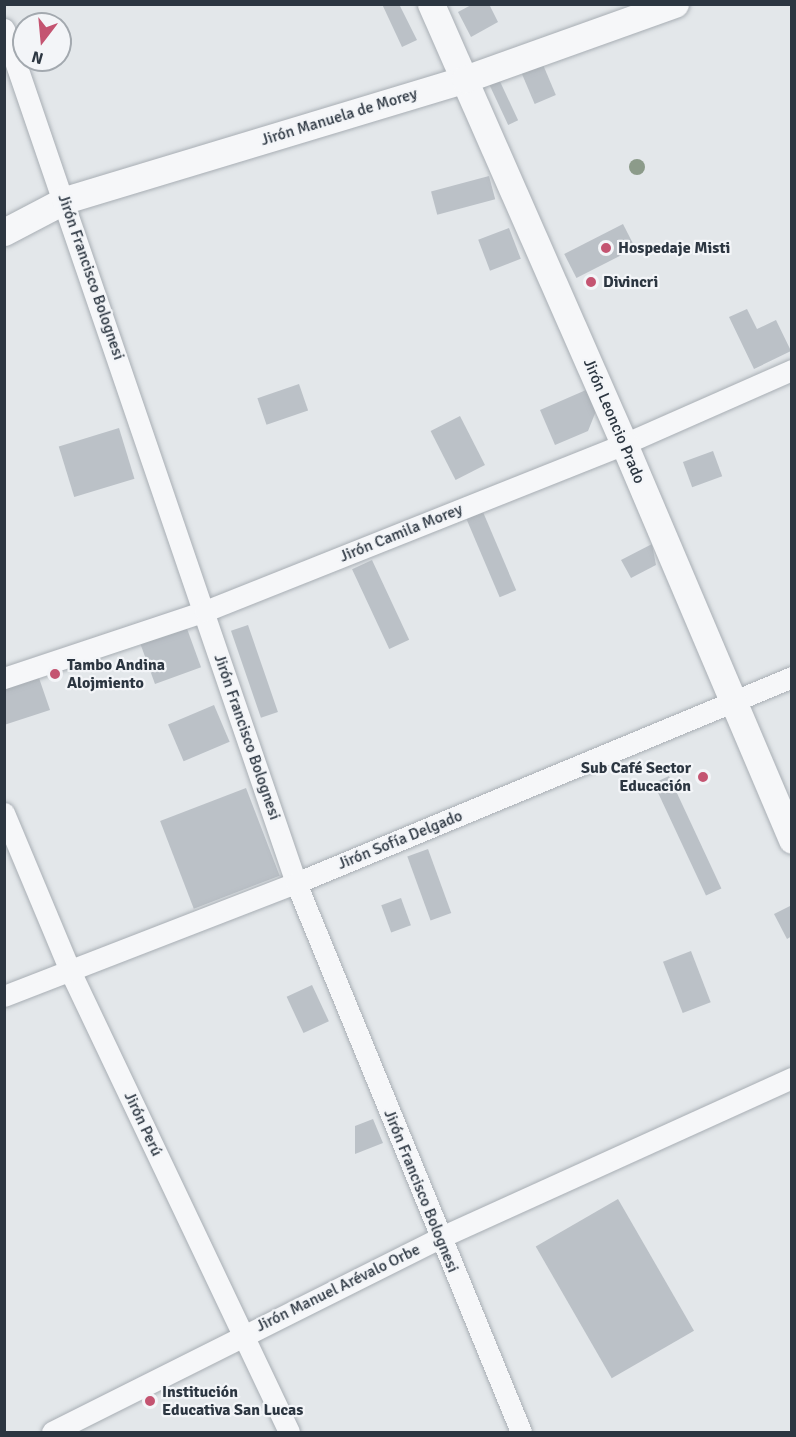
<!DOCTYPE html>
<html>
<head>
<meta charset="utf-8">
<style>
	body { margin:0 }
	#map { position:relative; width:796px; height:1437px; overflow:hidden; background:#e3e7ea; font-family:Signika,sans-serif }
	div>[style] { position:absolute }
	.building>* { inset:0; background:#bbc1c7; transform-origin:0 0 }
	.roads { filter:drop-shadow(0 0 2px #a8aeb4) drop-shadow(0 0 2px #a8aeb4) }
	.minor>* { height:21px; margin:-10.5px; padding:0 10.5px; transform-origin:10.5px; border-radius:10.5px; background:#f6f7f9 }
	.tertiary>* { height:27px; margin:-13.5px; padding:0 13.5px; transform-origin:13.5px; border-radius:13.5px; background:#f6f7f9 }
	.trees>* { width:16px; height:16px; margin:-8px; border-radius:50%; background:#8c9b8a }
	.dots>* { width:16px; height:16px; translate:-50% -50%; box-sizing:border-box; border:3px solid #f3f5f8; border-radius:50% }
	span { translate:-50% -50%; white-space:nowrap; text-align:center; line-height:1.15; -webkit-text-stroke:4.5px #f3f5f8; paint-order:stroke }
	.street-label { font-size:16px; color:#2c3641 }
	.poi-label { font-size:16px; color:#2c3641; font-weight:700 }
	.left { translate:0 -50%; text-align:left }
	.right { translate:-100% -50%; text-align:right }
	.frame { position:absolute; inset:0; border:6px solid #2c3641; pointer-events:none }
	.north { position:absolute; left:12px; top:12px; width:60px; height:60px; box-sizing:border-box; background:#f3f5f8; border:2px solid #a3a9af; border-radius:50%; rotate:196deg; font-size:16px; font-weight:700; line-height:24px; text-align:center; color:#2c3641 }
	.north::after { content:''; display:block; margin:auto; width:21px; height:27px; background:#c45471; clip-path:polygon(50% 0,100% 100%,50% 72%,0 100%) }
</style>
</head>
<body>
<div id="map">
	<div class="building">
		<i style="clip-path:polygon(382px 4px,399px 4px,417px 40px,402px 47px)"></i>
		<i style="clip-path:polygon(473px 4px,489px 4px,498px 22px,471px 37px,458px 12px)"></i>
		<i style="left:541px;top:60px;width:38px;height:23px;rotate:67deg"></i>
		<i style="left:497px;top:75px;width:50px;height:11px;rotate:65deg"></i>
		<i style="left:489px;top:176px;width:24px;height:60px;rotate:75deg"></i>
		<i style="left:623px;top:224px;width:27px;height:66px;rotate:63deg"></i>
		<i style="left:509px;top:228px;width:33px;height:33px;rotate:69deg"></i>
		<i style="clip-path:polygon(747px 309px,757px 329px,776px 320px,791px 351px,754px 369px,729px 317px)"></i>
		<i style="left:299px;top:384px;width:28px;height:44px;rotate:71deg"></i>
		<i style="clip-path:polygon(586px 390px,596px 411px,588px 431px,555px 445px,540px 410px)"></i>
		<i style="left:460px;top:416px;width:55px;height:33px;rotate:63deg"></i>
		<i style="left:119px;top:428px;width:53px;height:63px;rotate:73deg"></i>
		<i style="left:713px;top:451px;width:27px;height:32px;rotate:70deg"></i>
		<i style="left:483px;top:512px;width:85px;height:18px;rotate:67deg"></i>
		<i style="clip-path:polygon(652px 544px,656px 565px,631px 578px,621px 560px)"></i>
		<i style="left:372px;top:560px;width:88px;height:22px;rotate:65deg"></i>
		<i style="left:248px;top:625px;width:92px;height:18px;rotate:71deg"></i>
		<i style="left:186px;top:626px;width:44px;height:49px;rotate:70deg"></i>
		<i style="clip-path:polygon(38px 675px,50px 710px,4px 725px,4px 686px)"></i>
		<i style="left:214px;top:705px;width:40px;height:50px;rotate:67deg"></i>
		<i style="left:669px;top:776px;width:124px;height:17px;rotate:65deg"></i>
		<i style="left:246px;top:788px;width:94px;height:92px;rotate:69deg"></i>
		<i style="left:428px;top:849px;width:68px;height:22px;rotate:70deg"></i>
		<i style="left:401px;top:898px;width:29px;height:21px;rotate:70deg"></i>
		<i style="clip-path:polygon(792px 905px,792px 936px,787px 939px,774px 914px)"></i>
		<i style="left:691px;top:951px;width:55px;height:30px;rotate:69deg"></i>
		<i style="left:312px;top:985px;width:40px;height:28px;rotate:65deg"></i>
		<i style="clip-path:polygon(373px 1119px,383px 1143px,355px 1154px,355px 1126px)"></i>
		<i style="left:618px;top:1199px;width:152px;height:95px;rotate:60deg"></i>
	</div>
	<div class="roads">
		<div class="minor">
			<i style="left:4px;top:29px;width:903px;rotate:71.12deg"></i>
			<i style="left:296px;top:883px;width:593px;rotate:67.71deg"></i>
			<i style="left:4px;top:678px;width:212px;rotate:-18.4deg"></i>
			<i style="left:205px;top:611px;width:451px;rotate:-21.7deg"></i>
			<i style="left:624px;top:444px;width:184px;rotate:-23.8deg"></i>
			<i style="left:4px;top:813px;width:173px;rotate:67.3deg"></i>
			<i style="left:71px;top:973px;width:508px;rotate:64.59deg"></i>
			<i style="left:4px;top:996px;width:313px;rotate:-21.2deg"></i>
			<i style="left:296px;top:883px;width:537px;rotate:-22.55deg"></i>
			<i style="left:52px;top:1432px;width:433px;rotate:-26.6deg"></i>
			<i style="left:439px;top:1238px;width:388px;rotate:-24.4deg"></i>
		</div>
		<div class="tertiary">
			<i style="left:431px;top:4px;width:480px;rotate:66.3deg"></i>
			<i style="left:624px;top:444px;width:430px;rotate:67deg"></i>
			<i style="left:4px;top:232px;width:69px;rotate:-27.7deg"></i>
			<i style="left:65px;top:200px;width:418px;rotate:-16.8deg"></i>
			<i style="left:465px;top:79px;width:223px;rotate:-19.7deg"></i>
		</div>
	</div>
	<div class="trees">
		<i style="left:637px;top:167px"></i>
	</div>
	<div class="dots">
		<i style="left:606px;top:248px;background:#c45471"></i>
		<i style="left:591px;top:282px;background:#c45471"></i>
		<i style="left:55px;top:674px;background:#c45471"></i>
		<i style="left:703px;top:777px;background:#c45471"></i>
		<i style="left:150px;top:1401px;background:#c45471"></i>
	</div>
	<div class="street-label">
		<span style="left:339px;top:117px;rotate:-17deg">Jirón Manuela de Morey</span>
		<span style="left:91px;top:277px;rotate:71deg">Jirón Francisco Bolognesi</span>
		<span style="left:614px;top:421px;rotate:67deg">Jirón Leoncio Prado</span>
		<span style="left:401px;top:533px;rotate:-22deg">Jirón Camila Morey</span>
		<span style="left:247px;top:737px;rotate:71deg">Jirón Francisco Bolognesi</span>
		<span style="left:400px;top:840px;rotate:-22deg">Jirón Sofía Delgado</span>
		<span style="left:143px;top:1124px;rotate:65deg">Jirón Perú</span>
		<span style="left:421px;top:1191px;rotate:68deg">Jirón Francisco Bolognesi</span>
		<span style="left:338px;top:1288px;rotate:-26deg">Jirón Manuel Arévalo Orbe</span>
	</div>
	<div class="poi-label">
		<span class="left" style="left:618px;top:248px">Hospedaje Misti</span>
		<span class="left" style="left:603px;top:282px">Divincri</span>
		<span class="left" style="left:67px;top:674px">Tambo Andina<br>Alojmiento</span>
		<span class="right" style="left:691px;top:777px">Sub Café Sector<br>Educación</span>
		<span class="left" style="left:162px;top:1401px">Institución<br>Educativa San Lucas</span>
	</div>
	<div class="frame"></div>
	<div class="north">N</div>
</div>
</body>
</html>
